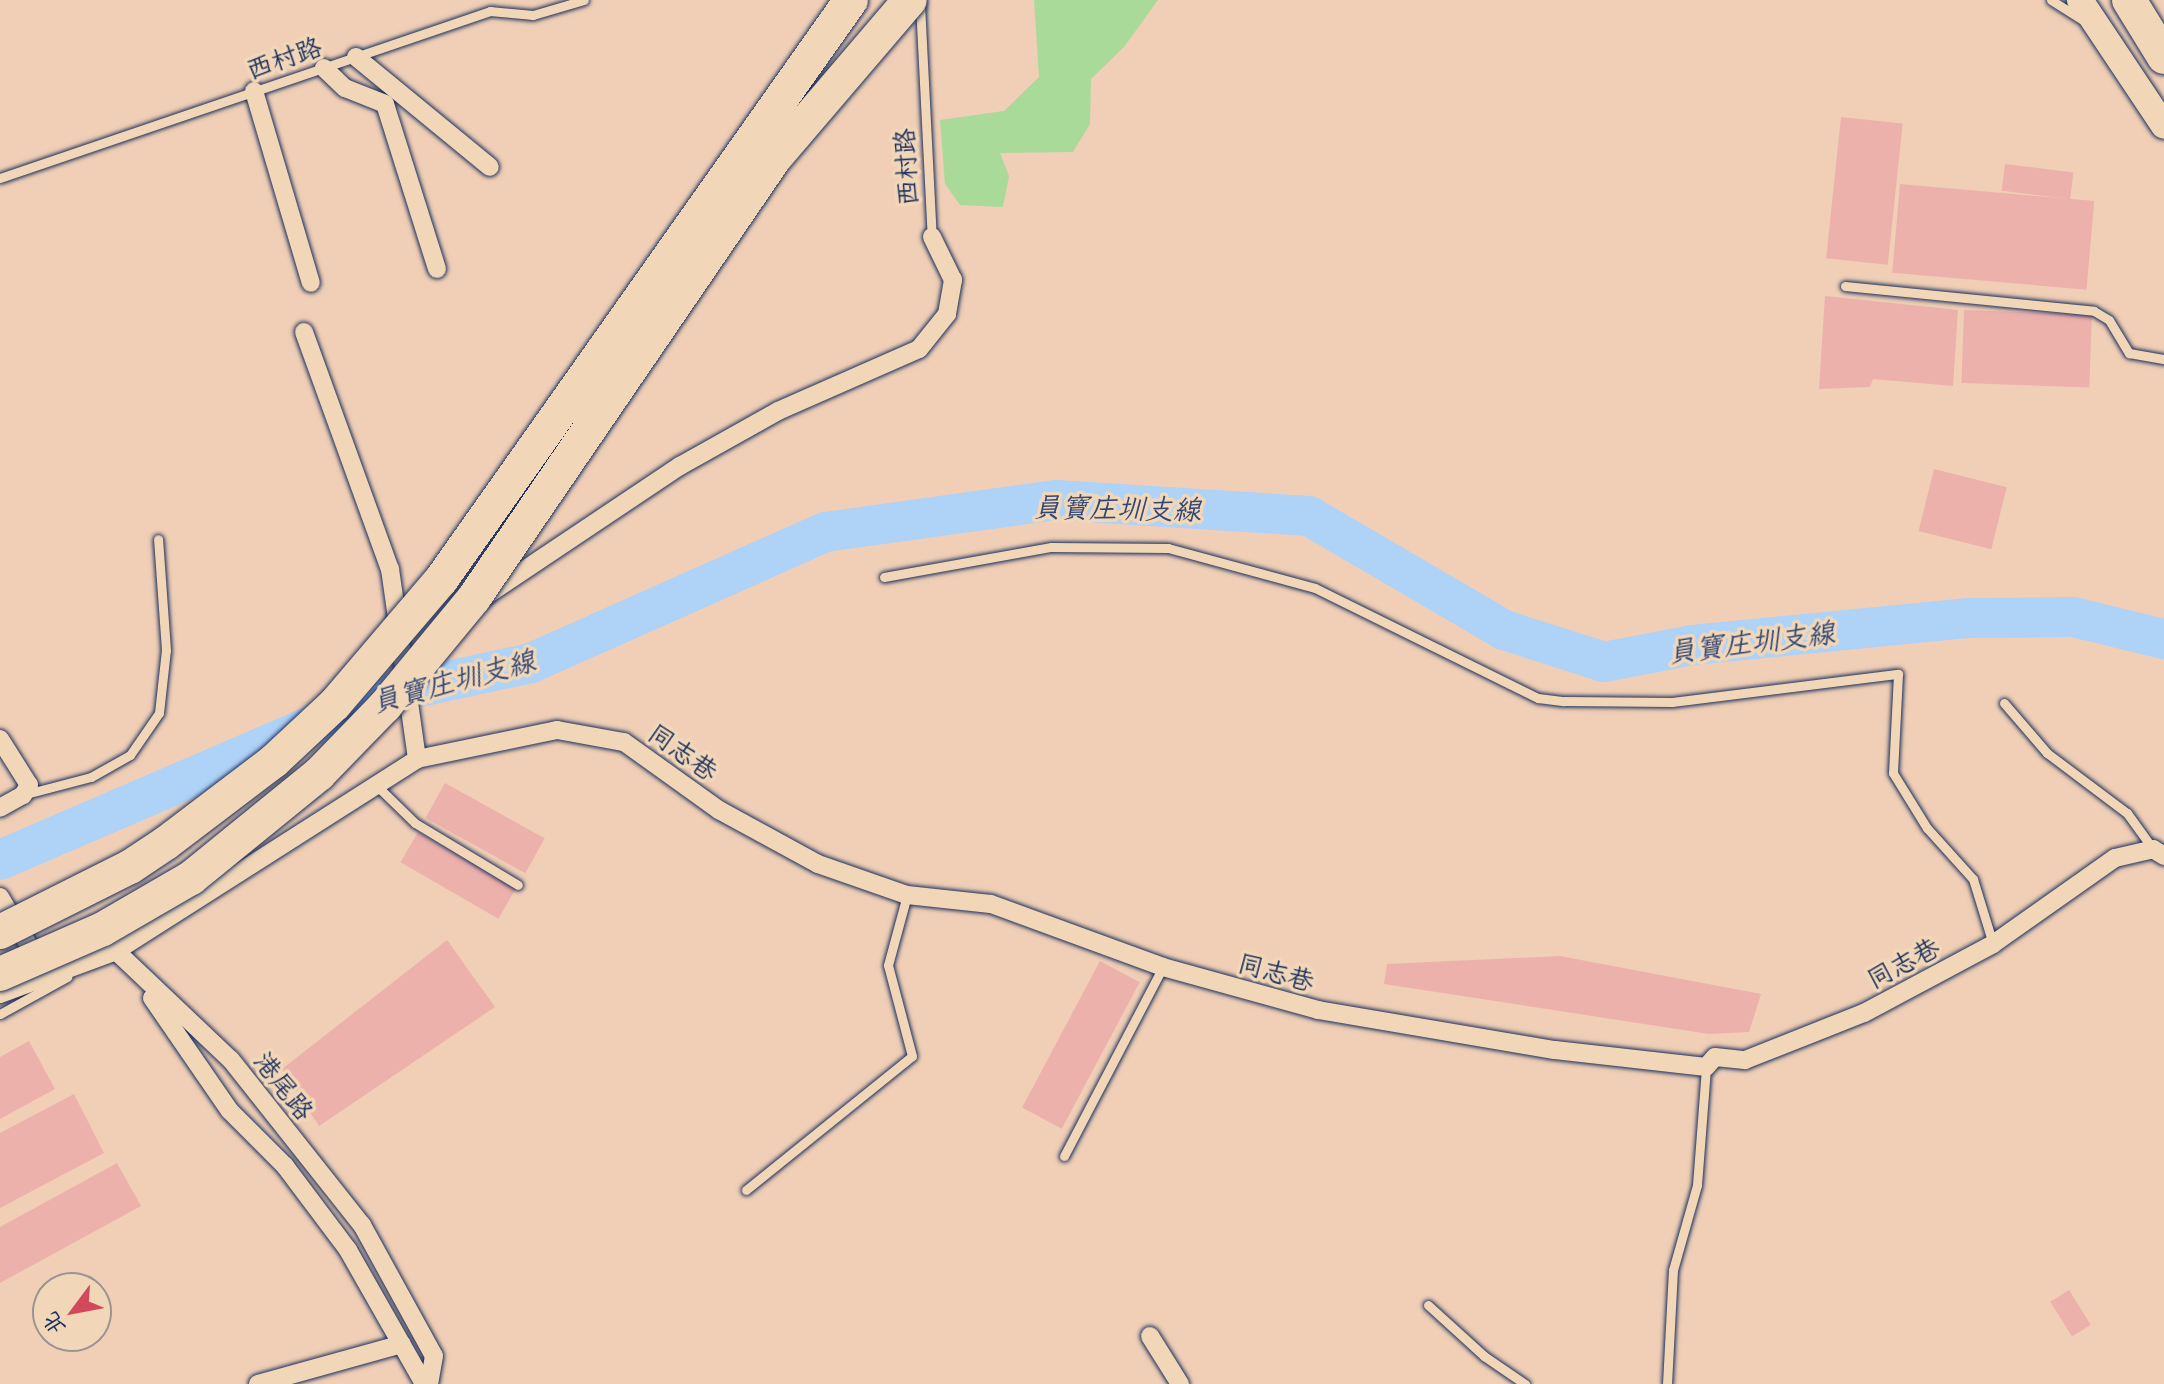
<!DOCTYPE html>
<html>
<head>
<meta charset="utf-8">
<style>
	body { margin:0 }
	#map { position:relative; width:2164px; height:1384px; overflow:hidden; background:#f0cfb6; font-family:Mali,"LXGW WenKai TC",sans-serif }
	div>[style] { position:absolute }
	.green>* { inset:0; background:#a9da9a }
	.river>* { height:40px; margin:-20px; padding:0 20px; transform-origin:20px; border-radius:20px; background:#afd2f7 }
	.building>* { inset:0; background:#edb1ac; transform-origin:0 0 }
	.roads { filter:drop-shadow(0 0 2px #1b2f5e) drop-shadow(0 0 2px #1b2f5e) }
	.lane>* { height:9px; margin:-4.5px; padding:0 4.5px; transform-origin:4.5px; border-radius:4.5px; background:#f1d7b8 }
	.street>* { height:18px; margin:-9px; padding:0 9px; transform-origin:9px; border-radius:9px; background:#f1d7b8 }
	.secondary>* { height:26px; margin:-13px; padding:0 13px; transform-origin:13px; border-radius:13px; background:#f1d7b8 }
	.highway>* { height:34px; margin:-17px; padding:0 17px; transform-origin:17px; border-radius:17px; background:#f1d7b8 }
	.bridges { filter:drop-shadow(0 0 2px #1b2f5e) drop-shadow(0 0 2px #1b2f5e) }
	.highway-bridge>* { height:34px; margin:-17px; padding:0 17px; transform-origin:17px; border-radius:17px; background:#f1d7b8 }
	span { translate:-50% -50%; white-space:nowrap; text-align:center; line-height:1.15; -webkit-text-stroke:7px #f1d7b8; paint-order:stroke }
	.street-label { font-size:26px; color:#1b2f5e }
	.water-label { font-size:28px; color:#314775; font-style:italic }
	.north { position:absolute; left:32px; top:1272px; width:80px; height:80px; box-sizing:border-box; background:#f1d7b8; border:2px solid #9b9494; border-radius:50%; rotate:238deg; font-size:22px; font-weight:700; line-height:32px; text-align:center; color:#1b2f5e }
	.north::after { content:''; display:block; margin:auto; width:28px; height:36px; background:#d1495b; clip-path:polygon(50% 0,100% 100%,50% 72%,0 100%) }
</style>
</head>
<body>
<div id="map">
	<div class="green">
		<i style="clip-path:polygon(1034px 0,1158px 0,1124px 47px,1091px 79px,1090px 124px,1073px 152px,1000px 153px,1009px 176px,1003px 207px,960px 205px,945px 184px,940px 120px,1004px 111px,1039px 77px)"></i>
	</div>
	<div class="river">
		<i style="left:0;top:860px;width:417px;rotate:-23.3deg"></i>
		<i style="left:383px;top:695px;width:151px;rotate:-12.2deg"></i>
		<i style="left:531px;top:663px;width:322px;rotate:-24deg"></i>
		<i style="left:825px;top:532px;width:233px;rotate:-7.9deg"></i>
		<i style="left:1056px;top:500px;width:254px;rotate:3.6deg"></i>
		<i style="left:1309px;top:516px;width:226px;rotate:30.3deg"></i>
		<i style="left:1504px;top:630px;width:105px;rotate:17.7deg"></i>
		<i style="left:1604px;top:662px;width:91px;rotate:-10.8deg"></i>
		<i style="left:1693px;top:645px;width:275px;rotate:-5.6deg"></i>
		<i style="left:1967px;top:618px;width:106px;rotate:-0.5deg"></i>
		<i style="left:2073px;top:617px;width:94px;rotate:13.6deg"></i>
	</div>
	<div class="building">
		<i style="left:1841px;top:117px;width:62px;height:142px;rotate:6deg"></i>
		<i style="left:2005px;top:164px;width:69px;height:27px;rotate:7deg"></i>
		<i style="left:1900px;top:184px;width:195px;height:89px;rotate:5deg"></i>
		<i style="clip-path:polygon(1825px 296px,1958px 310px,1953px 386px,1873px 379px,1870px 387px,1819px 389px)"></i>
		<i style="left:1964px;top:310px;width:128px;height:73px;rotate:2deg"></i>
		<i style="left:1934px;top:469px;width:75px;height:64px;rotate:14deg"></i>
		<i style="left:445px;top:783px;width:114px;height:40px;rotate:29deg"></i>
		<i style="left:418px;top:832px;width:113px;height:35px;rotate:30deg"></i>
		<i style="clip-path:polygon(447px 940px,495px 1007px,319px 1126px,282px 1069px)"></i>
		<i style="clip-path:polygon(1560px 956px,1761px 994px,1749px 1032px,1709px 1034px,1384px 984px,1387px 964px)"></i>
		<i style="left:1100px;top:961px;width:45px;height:166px;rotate:28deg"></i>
		<i style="clip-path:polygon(29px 1041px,55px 1089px,0 1119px,0 1057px)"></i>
		<i style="clip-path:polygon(74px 1094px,104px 1153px,0 1208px,0 1133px)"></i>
		<i style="clip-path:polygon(117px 1163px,141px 1206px,0 1283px,0 1227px)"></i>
		<i style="left:2069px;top:1290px;width:41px;height:22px;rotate:58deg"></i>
	</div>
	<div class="roads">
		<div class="lane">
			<i style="left:2051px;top:0;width:36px;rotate:32deg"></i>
			<i style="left:920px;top:4px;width:233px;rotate:87.1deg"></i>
			<i style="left:0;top:178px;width:518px;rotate:-18.82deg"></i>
			<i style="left:490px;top:11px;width:43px;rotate:5.3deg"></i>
			<i style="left:533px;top:15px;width:53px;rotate:-16.4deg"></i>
			<i style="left:1845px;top:286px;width:250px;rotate:5.7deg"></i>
			<i style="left:2094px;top:311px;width:17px;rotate:31deg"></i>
			<i style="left:2109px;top:320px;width:39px;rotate:59deg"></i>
			<i style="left:2129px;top:353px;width:36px;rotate:10deg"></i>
			<i style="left:884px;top:577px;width:170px;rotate:-10.2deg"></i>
			<i style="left:1051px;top:547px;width:117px;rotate:0.5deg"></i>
			<i style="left:1168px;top:548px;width:152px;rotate:15.2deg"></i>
			<i style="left:1315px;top:588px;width:249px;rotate:26.3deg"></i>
			<i style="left:1538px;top:698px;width:26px;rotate:7deg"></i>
			<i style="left:1564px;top:701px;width:108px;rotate:0.5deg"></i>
			<i style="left:1672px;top:702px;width:228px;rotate:-7.1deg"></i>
			<i style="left:1898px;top:674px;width:99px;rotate:92.9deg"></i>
			<i style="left:1893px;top:773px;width:65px;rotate:58.3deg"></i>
			<i style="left:1927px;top:828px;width:69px;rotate:48deg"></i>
			<i style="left:1973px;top:879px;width:68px;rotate:72.9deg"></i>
			<i style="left:2004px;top:703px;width:66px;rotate:49.3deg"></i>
			<i style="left:2047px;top:753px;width:100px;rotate:36.9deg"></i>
			<i style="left:2127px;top:813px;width:44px;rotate:54.2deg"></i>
			<i style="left:375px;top:784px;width:56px;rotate:44.3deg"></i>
			<i style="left:415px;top:823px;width:120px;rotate:31deg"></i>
			<i style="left:26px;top:794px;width:67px;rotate:-14.7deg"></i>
			<i style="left:91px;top:777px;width:45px;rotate:-29.4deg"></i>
			<i style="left:130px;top:755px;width:51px;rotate:-55.4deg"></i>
			<i style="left:159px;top:713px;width:63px;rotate:-83.7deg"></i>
			<i style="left:166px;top:650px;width:111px;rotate:-94.1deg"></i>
			<i style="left:0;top:1014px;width:77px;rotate:-28.9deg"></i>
			<i style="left:1064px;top:1156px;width:213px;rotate:-62.4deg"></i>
			<i style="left:746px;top:1190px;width:213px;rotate:-38.9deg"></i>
			<i style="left:912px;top:1056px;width:94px;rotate:-104.8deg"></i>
			<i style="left:888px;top:965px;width:73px;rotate:-74.8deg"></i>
			<i style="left:1428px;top:1305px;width:76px;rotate:42.3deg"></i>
			<i style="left:1484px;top:1356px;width:50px;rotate:34.3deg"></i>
			<i style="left:1667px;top:1384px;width:114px;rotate:-87deg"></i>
			<i style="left:1673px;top:1270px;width:88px;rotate:-74.2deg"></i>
			<i style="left:1697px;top:1185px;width:118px;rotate:-85.6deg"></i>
		</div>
		<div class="street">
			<i style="left:356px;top:57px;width:173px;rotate:39.4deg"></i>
			<i style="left:324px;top:68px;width:29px;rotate:44deg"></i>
			<i style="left:345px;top:88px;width:43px;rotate:21.8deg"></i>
			<i style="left:385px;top:104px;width:173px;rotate:72.5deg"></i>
			<i style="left:254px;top:91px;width:200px;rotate:73.5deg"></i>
			<i style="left:304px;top:332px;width:252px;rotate:70.1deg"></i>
			<i style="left:390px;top:569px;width:192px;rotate:81.9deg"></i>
			<i style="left:484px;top:597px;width:236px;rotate:-33.8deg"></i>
			<i style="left:680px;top:466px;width:112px;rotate:-29.3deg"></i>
			<i style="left:778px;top:411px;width:154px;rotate:-23.7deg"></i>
			<i style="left:919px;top:349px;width:45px;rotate:-51.3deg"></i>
			<i style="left:947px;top:314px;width:35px;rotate:-80deg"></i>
			<i style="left:953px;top:280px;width:48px;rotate:-116deg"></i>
			<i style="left:0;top:739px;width:54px;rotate:57.8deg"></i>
			<i style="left:29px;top:785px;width:12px;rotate:121deg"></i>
			<i style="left:23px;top:795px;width:26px;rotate:151deg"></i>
			<i style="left:0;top:897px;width:78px;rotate:59.2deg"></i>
			<i style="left:116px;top:951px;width:158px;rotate:43.5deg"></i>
			<i style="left:231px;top:1060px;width:211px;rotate:51.6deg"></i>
			<i style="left:362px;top:1225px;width:149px;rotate:61.2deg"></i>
			<i style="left:434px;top:1356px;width:28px;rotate:100deg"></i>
			<i style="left:0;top:994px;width:124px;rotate:-20.3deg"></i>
			<i style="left:116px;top:951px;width:357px;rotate:-32.5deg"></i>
			<i style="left:417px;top:759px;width:143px;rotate:-11.7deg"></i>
			<i style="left:557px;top:730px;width:68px;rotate:10.2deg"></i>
			<i style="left:624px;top:742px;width:117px;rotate:35.6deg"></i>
			<i style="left:719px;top:810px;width:113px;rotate:28.6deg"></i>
			<i style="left:818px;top:864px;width:94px;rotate:19.2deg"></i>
			<i style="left:907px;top:895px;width:84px;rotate:6.1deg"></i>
			<i style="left:991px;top:904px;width:183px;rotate:20.1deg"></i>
			<i style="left:1163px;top:967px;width:161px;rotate:15.5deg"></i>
			<i style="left:1318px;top:1010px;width:240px;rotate:9.6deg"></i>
			<i style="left:1555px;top:1050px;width:152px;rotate:6.4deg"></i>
			<i style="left:1706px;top:1067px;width:13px;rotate:-48deg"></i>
			<i style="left:1715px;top:1057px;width:30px;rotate:6deg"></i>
			<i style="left:1745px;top:1060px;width:128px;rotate:-21.6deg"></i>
			<i style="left:1864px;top:1013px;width:146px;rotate:-28.1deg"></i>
			<i style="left:1993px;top:944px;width:149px;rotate:-35.2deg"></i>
			<i style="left:2115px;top:858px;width:39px;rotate:-13deg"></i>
			<i style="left:2153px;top:849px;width:13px;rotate:32deg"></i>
			<i style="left:152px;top:998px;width:137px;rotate:55.4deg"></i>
			<i style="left:230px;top:1111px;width:78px;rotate:45deg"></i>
			<i style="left:285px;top:1166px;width:105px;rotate:53.1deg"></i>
			<i style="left:348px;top:1250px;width:154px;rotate:60.4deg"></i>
			<i style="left:1150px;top:1336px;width:57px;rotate:58deg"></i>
			<i style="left:258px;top:1384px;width:149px;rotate:-15.5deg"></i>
		</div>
		<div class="secondary">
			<i style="left:2080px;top:0;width:151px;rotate:56.3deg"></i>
		</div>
		<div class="highway">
			<i style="left:2129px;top:0;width:67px;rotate:58.4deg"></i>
		</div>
	</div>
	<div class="bridges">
		<div class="highway-bridge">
			<i style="left:0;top:932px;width:145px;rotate:-26.6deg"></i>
			<i style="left:130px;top:867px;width:43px;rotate:-33.7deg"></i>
			<i style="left:166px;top:843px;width:136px;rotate:-37.2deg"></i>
			<i style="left:274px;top:761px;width:83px;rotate:-43.1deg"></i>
			<i style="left:335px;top:704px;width:163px;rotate:-49.5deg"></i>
			<i style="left:441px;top:580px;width:710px;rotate:-54.74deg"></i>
			<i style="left:0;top:974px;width:112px;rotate:-23.6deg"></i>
			<i style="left:103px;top:929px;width:102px;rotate:-30.1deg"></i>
			<i style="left:191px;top:878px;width:165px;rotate:-39.1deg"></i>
			<i style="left:319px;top:774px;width:95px;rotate:-45.9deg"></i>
			<i style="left:385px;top:706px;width:140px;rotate:-50.5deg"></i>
			<i style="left:474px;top:598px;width:532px;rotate:-55.65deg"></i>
			<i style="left:774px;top:159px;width:209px;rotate:-49.5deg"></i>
		</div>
	</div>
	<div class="street-label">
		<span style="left:284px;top:58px;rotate:-19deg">西村路</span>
		<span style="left:906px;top:167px;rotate:-93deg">西村路</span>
		<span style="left:683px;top:752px;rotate:35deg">同志巷</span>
		<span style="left:1903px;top:963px;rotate:-28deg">同志巷</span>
		<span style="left:1276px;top:972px;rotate:15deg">同志巷</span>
		<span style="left:284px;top:1086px;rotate:52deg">港尾路</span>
	</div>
	<div class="water-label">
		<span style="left:1117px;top:507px;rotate:1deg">員寶庄圳支線</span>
		<span style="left:1751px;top:641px;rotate:-7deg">員寶庄圳支線</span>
		<span style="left:453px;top:680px;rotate:-15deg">員寶庄圳支線</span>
	</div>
	<div class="north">北</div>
</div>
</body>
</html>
